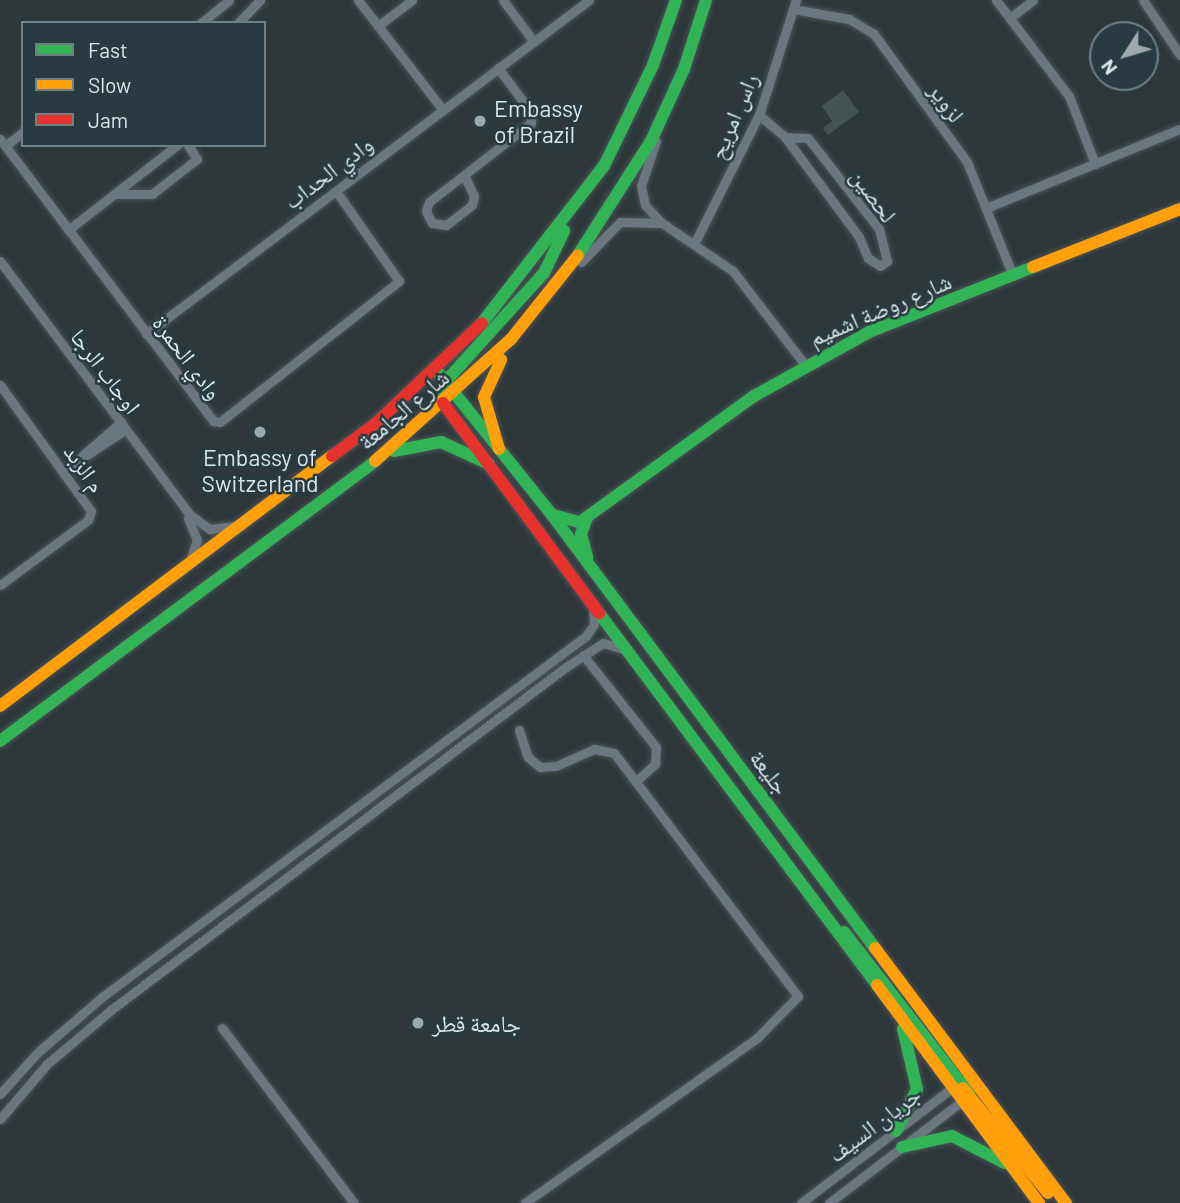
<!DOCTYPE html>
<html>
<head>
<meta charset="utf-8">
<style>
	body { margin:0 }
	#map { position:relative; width:1180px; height:1203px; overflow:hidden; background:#2e383b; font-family:Barlow,"Noto Naskh Arabic",sans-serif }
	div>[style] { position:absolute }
	.building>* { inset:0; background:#455254 }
	.roads { filter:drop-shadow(0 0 2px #4b5356) drop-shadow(0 0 2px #4b5356) }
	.street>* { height:9px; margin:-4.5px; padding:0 4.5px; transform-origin:4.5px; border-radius:4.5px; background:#6c767e }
	.fast>* { height:12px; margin:-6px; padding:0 6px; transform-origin:6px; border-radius:6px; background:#30b455 }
	.slow>* { height:12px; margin:-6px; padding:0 6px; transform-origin:6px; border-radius:6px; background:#ff9f0a }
	.jam>* { height:12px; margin:-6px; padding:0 6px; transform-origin:6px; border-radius:6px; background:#e5322d }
	.dots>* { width:19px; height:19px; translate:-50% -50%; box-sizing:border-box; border:4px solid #283b41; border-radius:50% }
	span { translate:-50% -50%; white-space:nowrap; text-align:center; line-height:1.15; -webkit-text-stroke:5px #283b41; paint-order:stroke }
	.street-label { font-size:23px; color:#dbe6ea }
	.poi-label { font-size:23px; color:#dbe6ea }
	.left { translate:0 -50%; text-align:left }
	.legend { position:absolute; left:21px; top:21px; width:245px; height:126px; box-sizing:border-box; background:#283b41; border:2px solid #707f85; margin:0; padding:9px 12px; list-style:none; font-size:21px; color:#dbe6ea }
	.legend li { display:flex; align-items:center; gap:14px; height:35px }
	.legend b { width:35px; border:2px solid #707f85 }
	.north { position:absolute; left:1089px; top:21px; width:70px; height:70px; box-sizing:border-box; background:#283b41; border:2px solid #707f85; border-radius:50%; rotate:233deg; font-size:19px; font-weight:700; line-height:28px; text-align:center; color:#dbe6ea }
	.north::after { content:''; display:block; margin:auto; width:24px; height:32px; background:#9ea9ad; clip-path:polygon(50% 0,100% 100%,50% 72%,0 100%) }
</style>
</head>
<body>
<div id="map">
	<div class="building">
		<i style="clip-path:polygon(843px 90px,859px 112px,828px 135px,823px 128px,832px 121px,822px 106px)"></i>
	</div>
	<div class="roads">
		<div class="street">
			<i style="left:358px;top:0;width:139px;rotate:52.3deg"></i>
			<i style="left:503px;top:0;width:52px;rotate:53.6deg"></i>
			<i style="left:996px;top:0;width:121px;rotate:52.8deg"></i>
			<i style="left:1069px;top:96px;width:73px;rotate:69.1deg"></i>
			<i style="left:1143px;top:0;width:66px;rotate:56.1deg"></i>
			<i style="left:793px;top:9px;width:57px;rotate:10.1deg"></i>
			<i style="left:849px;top:19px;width:29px;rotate:31deg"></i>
			<i style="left:874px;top:34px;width:158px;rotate:54deg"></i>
			<i style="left:967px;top:162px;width:123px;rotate:68deg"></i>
			<i style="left:1010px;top:18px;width:29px;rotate:-38deg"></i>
			<i style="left:201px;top:23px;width:36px;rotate:-39deg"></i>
			<i style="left:238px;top:23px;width:32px;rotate:-46deg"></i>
			<i style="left:378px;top:26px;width:43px;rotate:-37.4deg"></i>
			<i style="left:759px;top:115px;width:34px;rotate:40deg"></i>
			<i style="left:785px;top:137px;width:124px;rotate:53.5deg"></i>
			<i style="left:859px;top:237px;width:23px;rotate:67deg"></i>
			<i style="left:868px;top:258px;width:14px;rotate:34deg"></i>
			<i style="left:880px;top:266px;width:9px;rotate:-36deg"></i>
			<i style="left:887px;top:261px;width:33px;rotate:-104deg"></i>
			<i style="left:879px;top:229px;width:115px;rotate:-128deg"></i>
			<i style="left:808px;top:138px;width:23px;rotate:-178deg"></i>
			<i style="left:0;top:139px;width:353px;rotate:52.9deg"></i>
			<i style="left:213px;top:421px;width:7px;rotate:8deg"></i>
			<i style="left:220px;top:422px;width:228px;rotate:-38.2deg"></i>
			<i style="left:399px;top:281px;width:110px;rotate:-125deg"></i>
			<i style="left:656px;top:141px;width:47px;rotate:108.4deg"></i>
			<i style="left:641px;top:186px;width:19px;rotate:78deg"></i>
			<i style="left:645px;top:205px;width:25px;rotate:47deg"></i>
			<i style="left:662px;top:223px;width:86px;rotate:34.1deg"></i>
			<i style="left:733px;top:271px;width:118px;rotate:52.5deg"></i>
			<i style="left:5px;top:146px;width:23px;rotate:-38deg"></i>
			<i style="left:464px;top:175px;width:23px;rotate:65deg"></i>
			<i style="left:474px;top:196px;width:9px;rotate:103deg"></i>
			<i style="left:472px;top:205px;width:33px;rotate:142deg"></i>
			<i style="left:446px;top:225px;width:14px;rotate:-172deg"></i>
			<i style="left:432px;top:223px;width:13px;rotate:-117deg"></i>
			<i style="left:426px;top:211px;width:9px;rotate:-72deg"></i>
			<i style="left:429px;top:202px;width:129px;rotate:-37.8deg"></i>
			<i style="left:531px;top:123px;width:11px;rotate:-90deg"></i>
			<i style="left:531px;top:112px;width:55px;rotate:-126.9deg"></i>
			<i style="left:114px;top:194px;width:38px"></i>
			<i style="left:152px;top:194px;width:57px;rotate:-37.9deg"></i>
			<i style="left:197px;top:159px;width:17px;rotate:-123deg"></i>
			<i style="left:986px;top:208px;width:209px;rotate:-22.2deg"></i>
			<i style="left:68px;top:230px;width:138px;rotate:-37.9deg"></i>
			<i style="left:695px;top:242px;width:142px;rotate:-63.3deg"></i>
			<i style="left:759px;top:115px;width:121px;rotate:-72.2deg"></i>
			<i style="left:0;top:261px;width:316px;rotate:53.2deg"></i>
			<i style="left:189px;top:514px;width:26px;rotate:36deg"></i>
			<i style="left:210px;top:529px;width:23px;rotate:-7deg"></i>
			<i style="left:581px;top:262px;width:56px;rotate:-45.7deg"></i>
			<i style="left:620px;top:222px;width:41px;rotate:1.4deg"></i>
			<i style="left:146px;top:334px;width:555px;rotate:-37.01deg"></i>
			<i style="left:0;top:385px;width:155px;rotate:54.2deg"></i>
			<i style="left:91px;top:511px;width:9px;rotate:108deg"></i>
			<i style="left:88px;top:520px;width:109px;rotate:143.5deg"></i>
			<i style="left:82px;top:456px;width:52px;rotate:-41.1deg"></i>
			<i style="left:64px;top:470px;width:74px;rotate:-33.5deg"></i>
			<i style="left:188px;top:518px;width:24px;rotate:68deg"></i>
			<i style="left:197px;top:540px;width:21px;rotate:109deg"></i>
			<i style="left:583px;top:655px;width:117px;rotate:51.6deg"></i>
			<i style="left:656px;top:747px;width:17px;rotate:93deg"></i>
			<i style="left:655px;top:764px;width:25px;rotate:138deg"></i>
			<i style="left:519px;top:730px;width:28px;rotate:72deg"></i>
			<i style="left:528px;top:757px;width:16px;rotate:40deg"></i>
			<i style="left:540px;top:767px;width:16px;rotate:-4deg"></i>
			<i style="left:556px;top:766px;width:42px;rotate:-24.1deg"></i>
			<i style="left:594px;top:749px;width:20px;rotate:11deg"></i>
			<i style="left:614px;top:753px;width:305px;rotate:52.9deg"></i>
			<i style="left:798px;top:996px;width:59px;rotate:134.3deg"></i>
			<i style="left:757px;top:1038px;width:285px;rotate:144.6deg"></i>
			<i style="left:222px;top:1028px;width:219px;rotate:53deg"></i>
			<i style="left:0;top:1094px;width:55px;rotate:-47.9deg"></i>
			<i style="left:37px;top:1053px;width:86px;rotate:-40.7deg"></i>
			<i style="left:102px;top:997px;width:604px;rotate:-36.72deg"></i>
			<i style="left:586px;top:636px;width:14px;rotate:-56deg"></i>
			<i style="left:594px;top:624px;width:18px;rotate:-93deg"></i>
			<i style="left:0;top:1119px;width:72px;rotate:-49.5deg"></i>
			<i style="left:47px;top:1064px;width:85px;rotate:-40.2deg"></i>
			<i style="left:112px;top:1009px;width:568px;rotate:-36.99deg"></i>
			<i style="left:566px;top:667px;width:44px;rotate:-33deg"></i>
			<i style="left:603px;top:643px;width:22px;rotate:16deg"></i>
			<i style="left:801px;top:1203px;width:195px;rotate:-37.3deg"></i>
			<i style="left:829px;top:1203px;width:173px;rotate:-37.5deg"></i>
		</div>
		<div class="fast">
			<i style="left:578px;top:255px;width:135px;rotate:-57.4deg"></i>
			<i style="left:651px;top:141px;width:79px;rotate:-65.4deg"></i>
			<i style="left:684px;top:69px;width:72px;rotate:-72.3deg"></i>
			<i style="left:482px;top:323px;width:199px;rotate:-52.2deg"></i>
			<i style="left:604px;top:166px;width:112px;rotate:-64.1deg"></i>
			<i style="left:653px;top:65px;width:69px;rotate:-70.5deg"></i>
			<i style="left:436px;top:370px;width:186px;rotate:51.3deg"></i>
			<i style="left:552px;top:515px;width:540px;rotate:53.28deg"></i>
			<i style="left:443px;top:403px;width:22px;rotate:-82deg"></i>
			<i style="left:446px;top:381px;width:146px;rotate:-47.8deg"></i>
			<i style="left:544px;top:273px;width:47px;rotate:-64.5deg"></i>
			<i style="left:394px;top:451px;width:48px;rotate:-10.8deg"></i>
			<i style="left:441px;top:442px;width:53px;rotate:24.6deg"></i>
			<i style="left:553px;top:515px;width:28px;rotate:15deg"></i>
			<i style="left:580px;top:522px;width:215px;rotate:-35.9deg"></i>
			<i style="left:754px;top:396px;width:132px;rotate:-29.1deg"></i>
			<i style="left:869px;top:332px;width:176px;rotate:-21.6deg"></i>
			<i style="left:587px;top:518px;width:17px;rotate:111deg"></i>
			<i style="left:581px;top:534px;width:24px;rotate:75deg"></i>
			<i style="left:599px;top:613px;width:464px;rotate:53.2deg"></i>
			<i style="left:0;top:741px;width:468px;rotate:-36.7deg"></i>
			<i style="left:844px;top:932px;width:190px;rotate:52.3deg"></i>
			<i style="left:960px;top:1082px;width:19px;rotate:18deg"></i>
			<i style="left:896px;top:1131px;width:47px;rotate:-63.4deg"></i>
			<i style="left:917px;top:1089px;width:62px;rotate:-103.1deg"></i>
			<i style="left:902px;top:1147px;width:51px;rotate:-12.4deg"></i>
			<i style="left:952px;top:1136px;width:59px;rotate:27deg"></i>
		</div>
		<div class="slow">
			<i style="left:1033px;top:267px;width:158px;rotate:-21.5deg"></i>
			<i style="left:499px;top:449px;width:54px;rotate:-106.1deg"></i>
			<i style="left:484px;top:397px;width:41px;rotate:-65.3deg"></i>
			<i style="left:375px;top:461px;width:183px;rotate:-41.9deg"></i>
			<i style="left:511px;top:339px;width:107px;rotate:-51.4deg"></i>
			<i style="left:0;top:706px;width:416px;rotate:-37deg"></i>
			<i style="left:875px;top:948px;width:319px;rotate:53.2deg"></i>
			<i style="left:877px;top:985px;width:272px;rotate:53.4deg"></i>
			<i style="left:963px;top:1088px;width:135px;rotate:51deg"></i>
		</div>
		<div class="jam">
			<i style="left:443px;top:403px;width:262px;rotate:53.4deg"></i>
			<i style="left:332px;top:456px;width:54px;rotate:-36.7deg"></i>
			<i style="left:375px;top:424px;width:147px;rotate:-43.3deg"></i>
		</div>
	</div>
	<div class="dots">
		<i style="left:480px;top:121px;background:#9ea9ad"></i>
		<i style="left:260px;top:432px;background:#9ea9ad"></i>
		<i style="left:418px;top:1023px;background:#9ea9ad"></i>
	</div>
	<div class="street-label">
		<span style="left:947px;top:102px;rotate:54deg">لزوير</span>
		<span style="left:733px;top:116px;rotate:-67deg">راس امريح</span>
		<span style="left:328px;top:172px;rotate:-37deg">وادي الحداب</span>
		<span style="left:874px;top:195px;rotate:54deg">لحصين</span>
		<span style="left:880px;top:309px;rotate:-23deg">شارع روضة اشميم</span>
		<span style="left:188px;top:357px;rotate:53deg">وادي الحمرة</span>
		<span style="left:106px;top:371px;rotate:53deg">اوجاب الرجا</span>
		<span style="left:403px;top:409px;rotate:-40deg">شارع الجامعة</span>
		<span style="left:85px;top:468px;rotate:55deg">م الزبد</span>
		<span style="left:770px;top:772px;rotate:53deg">جليعة</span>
		<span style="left:874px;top:1124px;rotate:-37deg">جريان السيف</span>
	</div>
	<div class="poi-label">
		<span class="left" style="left:494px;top:121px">Embassy<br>of Brazil</span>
		<span style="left:260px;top:470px">Embassy of<br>Switzerland</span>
		<span class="left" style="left:432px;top:1023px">جامعة قطر</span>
	</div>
	<ul class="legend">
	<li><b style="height:9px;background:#30b455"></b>Fast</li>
	<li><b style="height:9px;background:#ff9f0a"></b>Slow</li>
	<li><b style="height:9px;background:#e5322d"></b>Jam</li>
	</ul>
	<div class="north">N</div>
</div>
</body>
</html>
